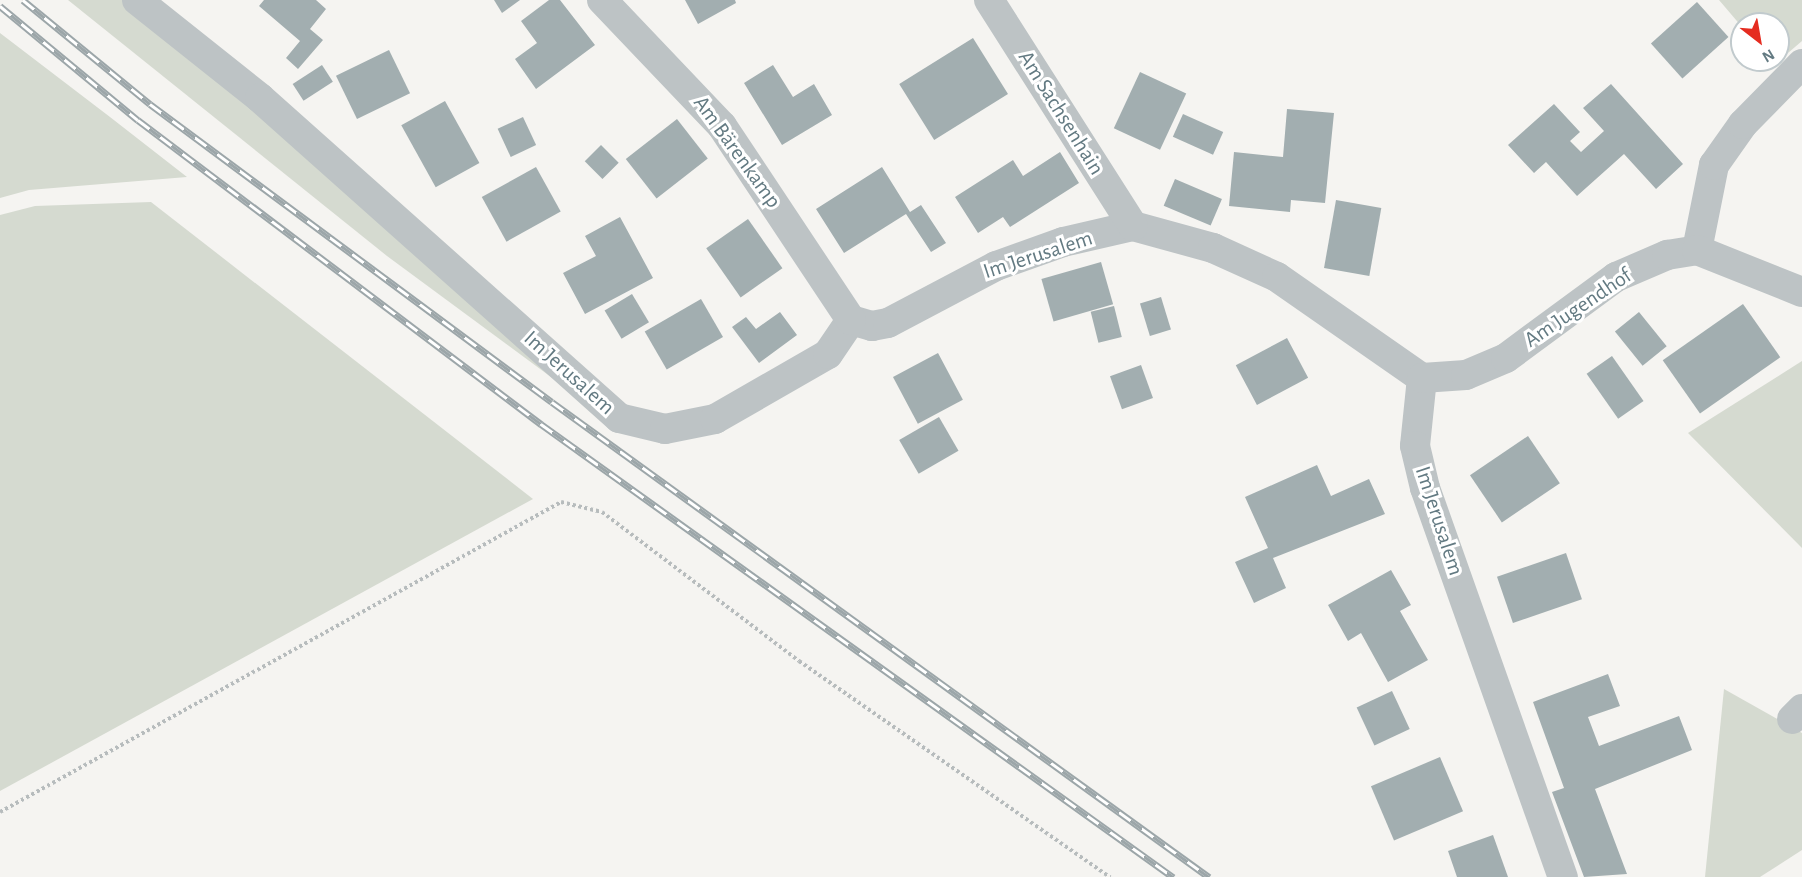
<!DOCTYPE html>
<html>
<head>
<meta charset="utf-8">
<style>
	body { margin:0 }
	#map { position:relative; width:1802px; height:877px; overflow:hidden; background:#f5f4f1; font-family:"Alegreya Sans",sans-serif }
	div>[style] { position:absolute }
	.green>* { inset:0; background:#d5dad0 }
	.building>* { inset:0; background:#a2aeb0; transform-origin:0 0 }
	.path>* { height:4px; margin-top:-2px; transform-origin:0; background:repeating-linear-gradient(90deg,#b7bcbd 0 3px,transparent 0 6px) }
	.minor>* { height:30px; margin:-15px; padding:0 15px; transform-origin:15px; border-radius:15px; background:#bdc3c5 }
	.rail>* { height:7px; margin-top:-3.5px; transform-origin:0; background:repeating-linear-gradient(90deg,#fff 0 14px,#9ca6a9 0 28px); box-sizing:border-box; border-block:2px solid #9ca6a9 }
	span { translate:-50% -50%; white-space:nowrap; text-align:center; line-height:1.15; -webkit-text-stroke:6px #fff; paint-order:stroke }
	.street-label { font-size:22px; color:#637a82 }
	.north { position:absolute; left:1730px; top:12px; width:60px; height:60px; box-sizing:border-box; background:#fff; border:2px solid #c1cacd; border-radius:50%; rotate:149deg; font-size:16px; font-weight:700; line-height:24px; text-align:center; color:#637a82 }
	.north::after { content:''; display:block; margin:auto; width:21px; height:27px; background:#e52c20; clip-path:polygon(50% 0,100% 100%,50% 72%,0 100%) }
</style>
</head>
<body>
<div id="map">
	<div class="green">
		<i style="clip-path:polygon(68px 0,126px 0,601px 414px,387px 256px)"></i>
		<i style="clip-path:polygon(1719px 0,1802px 0,1802px 41px,1775px 64px,1778px 24px,1742px 27px)"></i>
		<i style="clip-path:polygon(0 33px,110px 117px,187px 177px,29px 190px,0 198px)"></i>
		<i style="clip-path:polygon(151px 202px,533px 499px,0 791px,0 215px,35px 206px)"></i>
		<i style="clip-path:polygon(1802px 361px,1802px 548px,1688px 433px)"></i>
		<i style="clip-path:polygon(1724px 689px,1802px 733px,1802px 850px,1760px 877px,1705px 877px)"></i>
	</div>
	<div class="building">
		<i style="clip-path:polygon(264px 0,316px 0,326px 9px,310px 29px,323px 40px,298px 69px,286px 58px,300px 41px,259px 6px)"></i>
		<i style="clip-path:polygon(494px 0,520px 0,502px 13px)"></i>
		<i style="clip-path:polygon(549px 0,560px 0,595px 45px,536px 89px,515px 59px,537px 43px,521px 21px)"></i>
		<i style="clip-path:polygon(685px 0,735px 0,736px 3px,698px 24px)"></i>
		<i style="left:1697px;top:2px;width:47px;height:62px;rotate:48deg"></i>
		<i style="left:973px;top:38px;width:66px;height:87px;rotate:58deg"></i>
		<i style="left:389px;top:50px;width:48px;height:59px;rotate:64deg"></i>
		<i style="left:322px;top:65px;width:20px;height:35px;rotate:57deg"></i>
		<i style="clip-path:polygon(773px 65px,793px 97px,814px 84px,832px 115px,782px 145px,744px 83px)"></i>
		<i style="left:1140px;top:72px;width:51px;height:62px;rotate:25deg"></i>
		<i style="clip-path:polygon(1611px 84px,1683px 164px,1656px 189px,1624px 154px,1577px 196px,1546px 162px,1534px 173px,1508px 145px,1554px 104px,1580px 132px,1570px 141px,1581px 152px,1604px 131px,1583px 108px)"></i>
		<i style="left:445px;top:101px;width:71px;height:50px;rotate:61deg"></i>
		<i style="clip-path:polygon(1287px 109px,1334px 113px,1325px 203px,1291px 200px,1290px 212px,1229px 206px,1234px 152px,1283px 157px)"></i>
		<i style="left:1183px;top:114px;width:44px;height:25px;rotate:24deg"></i>
		<i style="left:523px;top:117px;width:31px;height:28px;rotate:65deg"></i>
		<i style="left:677px;top:119px;width:50px;height:65px;rotate:52deg"></i>
		<i style="left:601px;top:145px;width:25px;height:23px;rotate:45deg"></i>
		<i style="clip-path:polygon(1060px 152px,1079px 183px,1010px 227px,1003px 217px,978px 233px,955px 197px,1013px 160px,1023px 176px)"></i>
		<i style="left:536px;top:167px;width:51px;height:62px;rotate:61deg"></i>
		<i style="clip-path:polygon(882px 167px,910px 212px,921px 205px,946px 243px,931px 252px,906px 214px,844px 253px,816px 209px)"></i>
		<i style="left:1175px;top:179px;width:51px;height:29px;rotate:23deg"></i>
		<i style="left:1336px;top:200px;width:46px;height:69px;rotate:10deg"></i>
		<i style="clip-path:polygon(620px 217px,653px 278px,585px 314px,563px 273px,596px 256px,585px 236px)"></i>
		<i style="left:748px;top:219px;width:60px;height:51px;rotate:55deg"></i>
		<i style="left:1101px;top:262px;width:44px;height:62px;rotate:74deg"></i>
		<i style="left:632px;top:294px;width:33px;height:32px;rotate:59deg"></i>
		<i style="left:1161px;top:297px;width:34px;height:22px;rotate:73deg"></i>
		<i style="left:701px;top:299px;width:44px;height:65px;rotate:60deg"></i>
		<i style="left:1743px;top:304px;width:65px;height:98px;rotate:55deg"></i>
		<i style="left:1114px;top:306px;width:32px;height:24px;rotate:76deg"></i>
		<i style="clip-path:polygon(780px 312px,797px 335px,759px 363px,732px 327px,746px 317px,756px 329px)"></i>
		<i style="left:1639px;top:312px;width:44px;height:31px;rotate:51deg"></i>
		<i style="left:1287px;top:338px;width:45px;height:58px;rotate:62deg"></i>
		<i style="left:938px;top:353px;width:53px;height:51px;rotate:62deg"></i>
		<i style="left:1612px;top:356px;width:55px;height:31px;rotate:55deg"></i>
		<i style="left:1141px;top:365px;width:35px;height:33px;rotate:70deg"></i>
		<i style="left:939px;top:417px;width:39px;height:46px;rotate:60deg"></i>
		<i style="left:1528px;top:436px;width:57px;height:70px;rotate:56deg"></i>
		<i style="clip-path:polygon(1317px 465px,1331px 496px,1369px 479px,1385px 514px,1273px 558px,1286px 588px,1254px 603px,1235px 562px,1268px 548px,1245px 497px)"></i>
		<i style="left:1566px;top:553px;width:49px;height:73px;rotate:71deg"></i>
		<i style="clip-path:polygon(1391px 570px,1411px 605px,1400px 611px,1428px 660px,1388px 682px,1361px 633px,1348px 641px,1328px 605px)"></i>
		<i style="clip-path:polygon(1608px 674px,1620px 706px,1588px 717px,1599px 746px,1679px 716px,1692px 750px,1595px 789px,1627px 874px,1584px 877px,1552px 792px,1564px 788px,1533px 702px)"></i>
		<i style="left:1392px;top:691px;width:42px;height:39px;rotate:65deg"></i>
		<i style="left:1440px;top:757px;width:59px;height:75px;rotate:67deg"></i>
		<i style="clip-path:polygon(1493px 835px,1508px 877px,1457px 877px,1448px 851px)"></i>
	</div>
	<div class="path">
		<i style="left:0;top:812px;width:641px;rotate:-28.92deg"></i>
		<i style="left:561px;top:502px;width:42px;rotate:13.7deg"></i>
		<i style="left:602px;top:512px;width:247px;rotate:37.1deg"></i>
		<i style="left:799px;top:661px;width:379px;rotate:34.8deg"></i>
	</div>
	<div class="minor">
		<i style="left:137px;top:0;width:157px;rotate:38.5deg"></i>
		<i style="left:260px;top:98px;width:481px;rotate:41.7deg"></i>
		<i style="left:619px;top:418px;width:47px;rotate:13.4deg"></i>
		<i style="left:665px;top:429px;width:51px;rotate:-11.3deg"></i>
		<i style="left:715px;top:419px;width:130px;rotate:-29.9deg"></i>
		<i style="left:828px;top:354px;width:41px;rotate:-55.9deg"></i>
		<i style="left:851px;top:320px;width:22px;rotate:16deg"></i>
		<i style="left:872px;top:326px;width:16px;rotate:-11deg"></i>
		<i style="left:888px;top:323px;width:122px;rotate:-27.8deg"></i>
		<i style="left:996px;top:266px;width:71px;rotate:-19.7deg"></i>
		<i style="left:1063px;top:242px;width:72px;rotate:-12.9deg"></i>
		<i style="left:1133px;top:226px;width:83px;rotate:15.4deg"></i>
		<i style="left:1213px;top:248px;width:70px;rotate:24.4deg"></i>
		<i style="left:1277px;top:277px;width:177px;rotate:34.9deg"></i>
		<i style="left:602px;top:0;width:174px;rotate:46.4deg"></i>
		<i style="left:722px;top:126px;width:233px;rotate:56.4deg"></i>
		<i style="left:989px;top:0;width:268px;rotate:57.5deg"></i>
		<i style="left:1697px;top:250px;width:87px;rotate:-78.7deg"></i>
		<i style="left:1714px;top:165px;width:50px;rotate:-54.7deg"></i>
		<i style="left:1743px;top:124px;width:84px;rotate:-45.5deg"></i>
		<i style="left:1422px;top:378px;width:68px;rotate:95.9deg"></i>
		<i style="left:1415px;top:446px;width:43px;rotate:76.6deg"></i>
		<i style="left:1425px;top:488px;width:413px;rotate:70.5deg"></i>
		<i style="left:1422px;top:378px;width:44px;rotate:-3.9deg"></i>
		<i style="left:1466px;top:375px;width:43px;rotate:-23deg"></i>
		<i style="left:1506px;top:358px;width:137px;rotate:-36.4deg"></i>
		<i style="left:1616px;top:277px;width:56px;rotate:-23.3deg"></i>
		<i style="left:1667px;top:255px;width:30px;rotate:-9deg"></i>
		<i style="left:1697px;top:250px;width:113px;rotate:21.8deg"></i>
		<i style="left:1792px;top:719px;width:14px;rotate:-45deg"></i>
	</div>
	<div class="rail">
		<i style="left:23px;top:0;width:164px;rotate:39.3deg"></i>
		<i style="left:150px;top:104px;width:500px;rotate:36.55deg"></i>
		<i style="left:552px;top:402px;width:811px;rotate:35.87deg"></i>
		<i style="left:0;top:6px;width:179px;rotate:39.6deg"></i>
		<i style="left:138px;top:120px;width:505px;rotate:37.03deg"></i>
		<i style="left:541px;top:424px;width:778px;rotate:35.63deg"></i>
	</div>
	<div class="street-label">
		<span style="left:1061px;top:113px;rotate:58deg">Am Sachsenhain</span>
		<span style="left:737px;top:152px;rotate:54deg">Am Bärenkamp</span>
		<span style="left:1038px;top:255px;rotate:-18deg">Im Jerusalem</span>
		<span style="left:1578px;top:308px;rotate:-34deg">Am Jugendhof</span>
		<span style="left:569px;top:373px;rotate:42deg">Im Jerusalem</span>
		<span style="left:1439px;top:521px;rotate:72deg">Im Jerusalem</span>
	</div>
	<div class="north">N</div>
</div>
</body>
</html>
